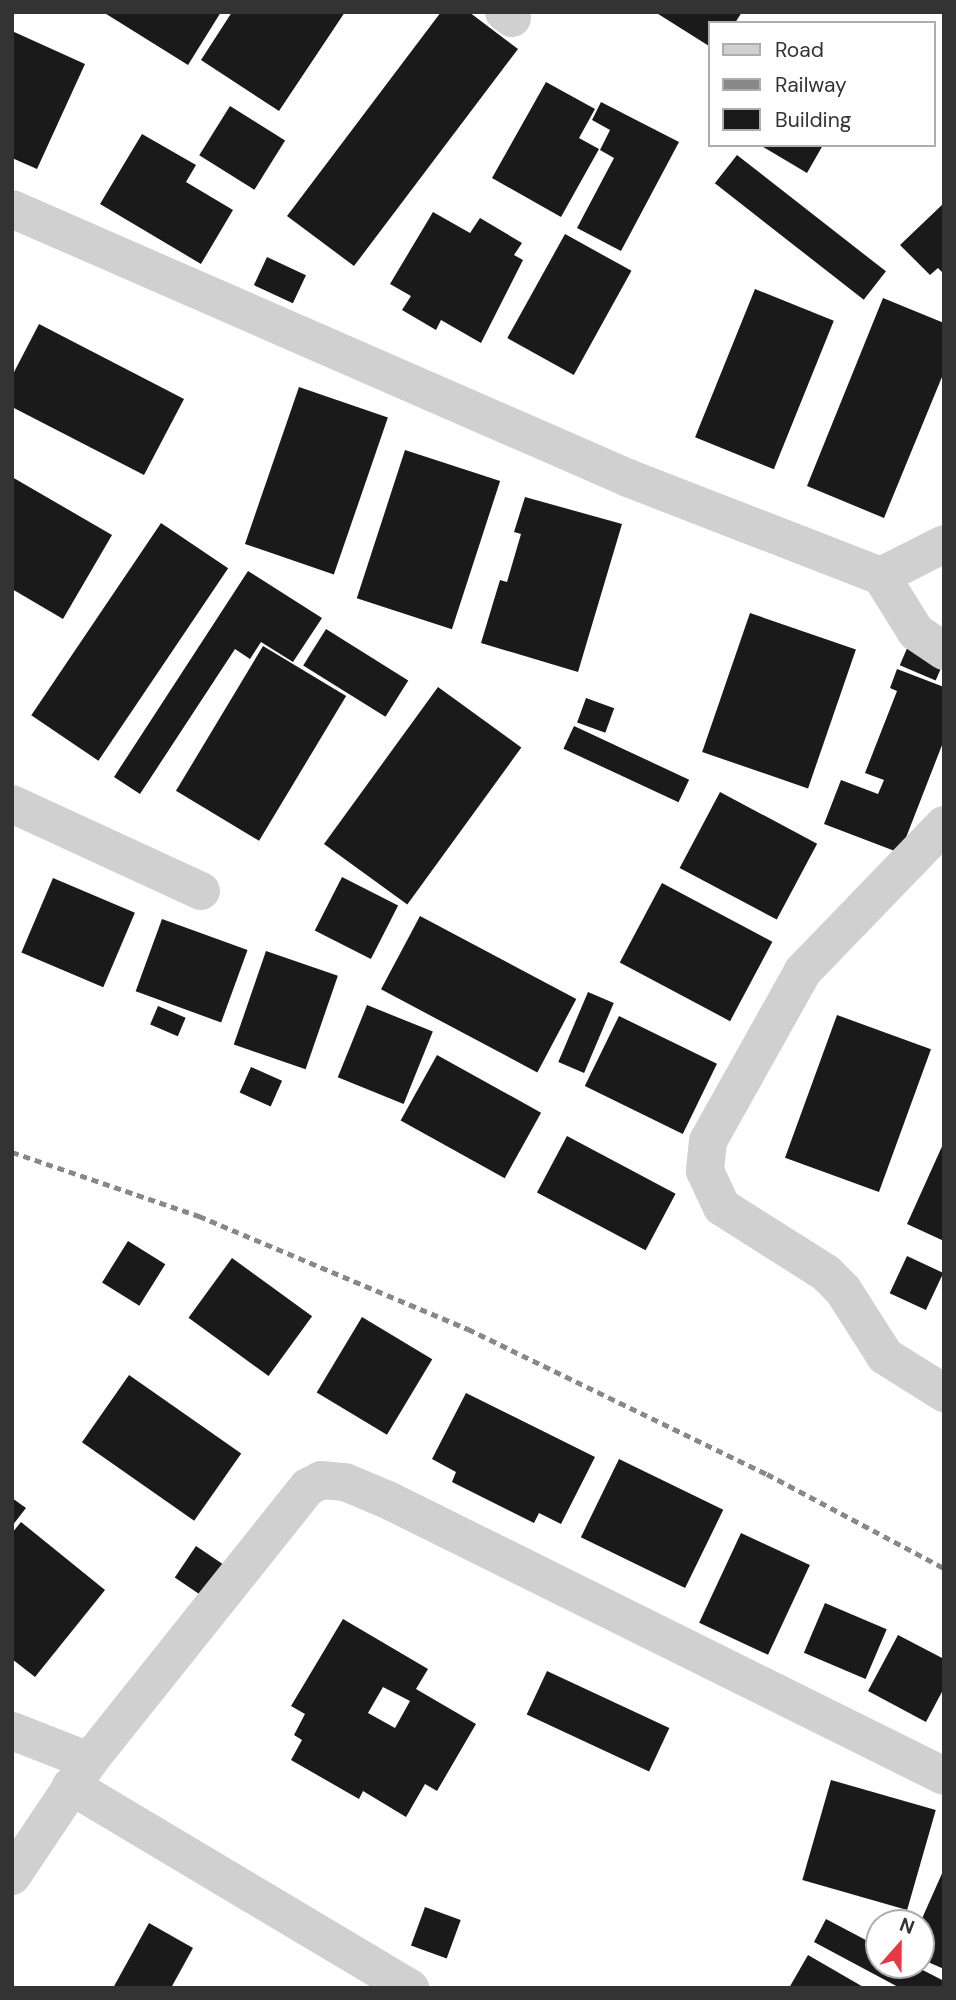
<!DOCTYPE html>
<html>
<head>
<meta charset="utf-8">
<style>
	body { margin:0 }
	#map { position:relative; width:956px; height:2000px; overflow:hidden; background:#fff; font-family:"DM Sans",sans-serif }
	div>[style] { position:absolute }
	.building>* { inset:0; background:#1a1a1a; transform-origin:0 0 }
	.minor>* { height:38px; margin:-19px; padding:0 19px; transform-origin:19px; border-radius:19px; background:#d0d0d0 }
	.rail>* { height:5px; margin-top:-2.5px; transform-origin:0; background:repeating-linear-gradient(90deg,#888 0 7px,transparent 0 12px) }
	span { translate:-50% -50%; white-space:nowrap; text-align:center; line-height:1.15; -webkit-text-stroke:7px #fff; paint-order:stroke }
	.frame { position:absolute; inset:0; border:14px solid #333; pointer-events:none }
	.legend { position:absolute; left:708px; top:21px; width:228px; height:126px; box-sizing:border-box; background:#fff; border:2px solid #adadad; margin:0; padding:9px 12px; list-style:none; font-size:21px; color:#333 }
	.legend li { display:flex; align-items:center; gap:14px; height:35px }
	.legend b { width:35px; border:2px solid #adadad }
	.north { position:absolute; left:865px; top:1909px; width:70px; height:70px; box-sizing:border-box; background:#fff; border:2px solid #adadad; border-radius:50%; rotate:21deg; font-size:19px; font-weight:700; line-height:28px; text-align:center; color:#333 }
	.north::after { content:''; display:block; margin:auto; width:24px; height:32px; background:#e63946; clip-path:polygon(50% 0,100% 100%,50% 72%,0 100%) }
</style>
</head>
<body>
<div id="map">
	<div class="building">
		<i style="clip-path:polygon(103px 12px,221px 12px,188px 65px)"></i>
		<i style="clip-path:polygon(232px 12px,345px 12px,279px 111px,201px 60px)"></i>
		<i style="clip-path:polygon(441px 12px,469px 12px,518px 49px,354px 266px,287px 216px)"></i>
		<i style="clip-path:polygon(655px 12px,742px 12px,735px 23px,709px 23px,709px 46px)"></i>
		<i style="clip-path:polygon(12px 31px,85px 64px,37px 169px,12px 158px)"></i>
		<i style="clip-path:polygon(546px 82px,595px 109px,579px 138px,599px 149px,561px 217px,492px 178px)"></i>
		<i style="clip-path:polygon(601px 102px,679px 142px,621px 251px,577px 228px,614px 158px,600px 150px,610px 130px,592px 120px)"></i>
		<i style="left:230px;top:106px;width:65px;height:58px;rotate:32deg"></i>
		<i style="clip-path:polygon(142px 134px,196px 165px,186px 182px,233px 210px,201px 264px,100px 204px)"></i>
		<i style="clip-path:polygon(760px 145px,823px 145px,807px 173px)"></i>
		<i style="left:737px;top:155px;width:189px;height:36px;rotate:38deg"></i>
		<i style="clip-path:polygon(944px 203px,944px 274px,938px 268px,930px 275px,900px 245px)"></i>
		<i style="clip-path:polygon(433px 212px,470px 233px,480px 218px,522px 243px,514px 255px,523px 260px,481px 343px,441px 320px,436px 330px,402px 310px,411px 296px,390px 284px)"></i>
		<i style="left:565px;top:234px;width:76px;height:119px;rotate:29deg"></i>
		<i style="left:267px;top:257px;width:43px;height:31px;rotate:25deg"></i>
		<i style="left:755px;top:289px;width:85px;height:160px;rotate:22deg"></i>
		<i style="clip-path:polygon(883px 298px,944px 323px,944px 372px,884px 518px,807px 486px)"></i>
		<i style="clip-path:polygon(39px 324px,184px 399px,144px 475px,12px 407px,12px 376px)"></i>
		<i style="left:299px;top:387px;width:94px;height:166px;rotate:19deg"></i>
		<i style="left:405px;top:450px;width:100px;height:156px;rotate:18deg"></i>
		<i style="clip-path:polygon(12px 477px,112px 535px,63px 619px,12px 589px)"></i>
		<i style="clip-path:polygon(525px 497px,622px 524px,578px 672px,481px 643px,500px 580px,507px 582px,521px 534px,514px 532px)"></i>
		<i style="left:161px;top:523px;width:81px;height:232px;rotate:34deg"></i>
		<i style="clip-path:polygon(248px 571px,322px 618px,293px 662px,261px 642px,250px 659px,235px 649px,140px 794px,114px 777px)"></i>
		<i style="left:750px;top:613px;width:112px;height:147px;rotate:19deg"></i>
		<i style="left:326px;top:629px;width:97px;height:43px;rotate:32deg"></i>
		<i style="left:263px;top:646px;width:97px;height:169px;rotate:31deg"></i>
		<i style="left:908px;top:646px;width:39px;height:21px;rotate:23deg"></i>
		<i style="clip-path:polygon(897px 669px,944px 687px,944px 740px,900px 853px,824px 824px,841px 780px,878px 794px,884px 780px,865px 773px,897px 691px,890px 688px)"></i>
		<i style="left:438px;top:687px;width:103px;height:194px;rotate:36deg"></i>
		<i style="left:586px;top:698px;width:30px;height:26px;rotate:20deg"></i>
		<i style="left:574px;top:726px;width:127px;height:25px;rotate:25deg"></i>
		<i style="left:720px;top:792px;width:110px;height:86px;rotate:28deg"></i>
		<i style="left:342px;top:877px;width:63px;height:60px;rotate:27deg"></i>
		<i style="left:53px;top:878px;width:89px;height:81px;rotate:23deg"></i>
		<i style="left:662px;top:883px;width:125px;height:90px;rotate:28deg"></i>
		<i style="left:420px;top:916px;width:177px;height:83px;rotate:28deg"></i>
		<i style="left:162px;top:919px;width:91px;height:77px;rotate:20deg"></i>
		<i style="left:266px;top:951px;width:76px;height:99px;rotate:19deg"></i>
		<i style="left:588px;top:992px;width:28px;height:76px;rotate:23deg"></i>
		<i style="left:367px;top:1005px;width:71px;height:78px;rotate:22deg"></i>
		<i style="left:158px;top:1006px;width:30px;height:20px;rotate:23deg"></i>
		<i style="left:837px;top:1015px;width:100px;height:152px;rotate:20deg"></i>
		<i style="left:619px;top:1016px;width:109px;height:78px;rotate:26deg"></i>
		<i style="left:437px;top:1055px;width:119px;height:75px;rotate:29deg"></i>
		<i style="left:251px;top:1067px;width:34px;height:28px;rotate:24deg"></i>
		<i style="left:567px;top:1136px;width:123px;height:64px;rotate:28deg"></i>
		<i style="clip-path:polygon(944px 1142px,944px 1241px,907px 1224px)"></i>
		<i style="left:128px;top:1241px;width:44px;height:49px;rotate:32deg"></i>
		<i style="left:907px;top:1256px;width:40px;height:41px;rotate:25deg"></i>
		<i style="left:232px;top:1258px;width:99px;height:74px;rotate:36deg"></i>
		<i style="left:362px;top:1317px;width:82px;height:88px;rotate:31deg"></i>
		<i style="left:129px;top:1375px;width:137px;height:82px;rotate:35deg"></i>
		<i style="clip-path:polygon(466px 1393px,595px 1457px,561px 1524px,539px 1513px,534px 1523px,452px 1482px,456px 1472px,432px 1459px)"></i>
		<i style="left:619px;top:1459px;width:116px;height:87px;rotate:26deg"></i>
		<i style="clip-path:polygon(12px 1498px,26px 1508px,12px 1526px)"></i>
		<i style="clip-path:polygon(21px 1522px,105px 1590px,35px 1677px,12px 1659px,12px 1533px)"></i>
		<i style="left:741px;top:1533px;width:76px;height:99px;rotate:25deg"></i>
		<i style="left:196px;top:1546px;width:41px;height:38px;rotate:34deg"></i>
		<i style="left:825px;top:1603px;width:67px;height:54px;rotate:23deg"></i>
		<i style="clip-path:polygon(evenodd,343px 1619px,428px 1669px,416px 1689px,476px 1724px,437px 1791px,425px 1784px,406px 1817px,363px 1791px,359px 1799px,291px 1760px,302px 1740px,294px 1735px,305px 1714px,291px 1706px,343px 1619px,383px 1687px,410px 1701px,395px 1728px,368px 1713px,383px 1687px)"></i>
		<i style="clip-path:polygon(898px 1635px,944px 1659px,944px 1688px,926px 1722px,868px 1691px)"></i>
		<i style="left:547px;top:1671px;width:135px;height:48px;rotate:25deg"></i>
		<i style="left:831px;top:1780px;width:109px;height:104px;rotate:16deg"></i>
		<i style="clip-path:polygon(944px 1869px,944px 1969px,921px 1959px,920px 1923px)"></i>
		<i style="left:425px;top:1907px;width:38px;height:41px;rotate:20deg"></i>
		<i style="clip-path:polygon(826px 1919px,879px 1947px,879px 1965px,913px 1965px,944px 1981px,944px 1988px,900px 1988px,814px 1942px)"></i>
		<i style="clip-path:polygon(149px 1923px,193px 1948px,171px 1988px,113px 1988px)"></i>
		<i style="clip-path:polygon(808px 1955px,865px 1988px,789px 1988px)"></i>
	</div>
	<div class="minor">
		<i style="left:504px;top:12px;width:10px;rotate:37deg"></i>
		<i style="left:12px;top:209px;width:672px;rotate:23.59deg"></i>
		<i style="left:628px;top:478px;width:271px;rotate:21.2deg"></i>
		<i style="left:881px;top:576px;width:66px;rotate:58deg"></i>
		<i style="left:916px;top:632px;width:34px;rotate:34deg"></i>
		<i style="left:881px;top:576px;width:71px;rotate:-26.9deg"></i>
		<i style="left:12px;top:804px;width:208px;rotate:24.7deg"></i>
		<i style="left:944px;top:825px;width:203px;rotate:134deg"></i>
		<i style="left:803px;top:971px;width:195px;rotate:119.2deg"></i>
		<i style="left:708px;top:1141px;width:30px;rotate:96deg"></i>
		<i style="left:705px;top:1171px;width:40px;rotate:65deg"></i>
		<i style="left:722px;top:1207px;width:123px;rotate:32.4deg"></i>
		<i style="left:826px;top:1273px;width:24px;rotate:45deg"></i>
		<i style="left:843px;top:1290px;width:78px;rotate:57.5deg"></i>
		<i style="left:885px;top:1356px;width:70px;rotate:32.1deg"></i>
		<i style="left:12px;top:1731px;width:83px;rotate:21.3deg"></i>
		<i style="left:71px;top:1786px;width:395px;rotate:30.8deg"></i>
		<i style="left:12px;top:1876px;width:138px;rotate:-56.2deg"></i>
		<i style="left:89px;top:1761px;width:351px;rotate:-51.4deg"></i>
		<i style="left:308px;top:1487px;width:15px;rotate:-28deg"></i>
		<i style="left:321px;top:1480px;width:24px;rotate:5deg"></i>
		<i style="left:345px;top:1482px;width:49px;rotate:22.9deg"></i>
		<i style="left:390px;top:1501px;width:618px;rotate:26.4deg"></i>
	</div>
	<div class="rail">
		<i style="left:12px;top:1152px;width:198px;rotate:18.9deg"></i>
		<i style="left:199px;top:1216px;width:292px;rotate:22.8deg"></i>
		<i style="left:468px;top:1329px;width:332px;rotate:25.9deg"></i>
		<i style="left:767px;top:1474px;width:200px;rotate:28deg"></i>
	</div>
	<div class="frame"></div>
	<ul class="legend">
	<li><b style="height:9px;background:#d0d0d0"></b>Road</li>
	<li><b style="height:9px;background:#888"></b>Railway</li>
	<li><b style="height:19px;background:#1a1a1a"></b>Building</li>
	</ul>
	<div class="north">N</div>
</div>
</body>
</html>
